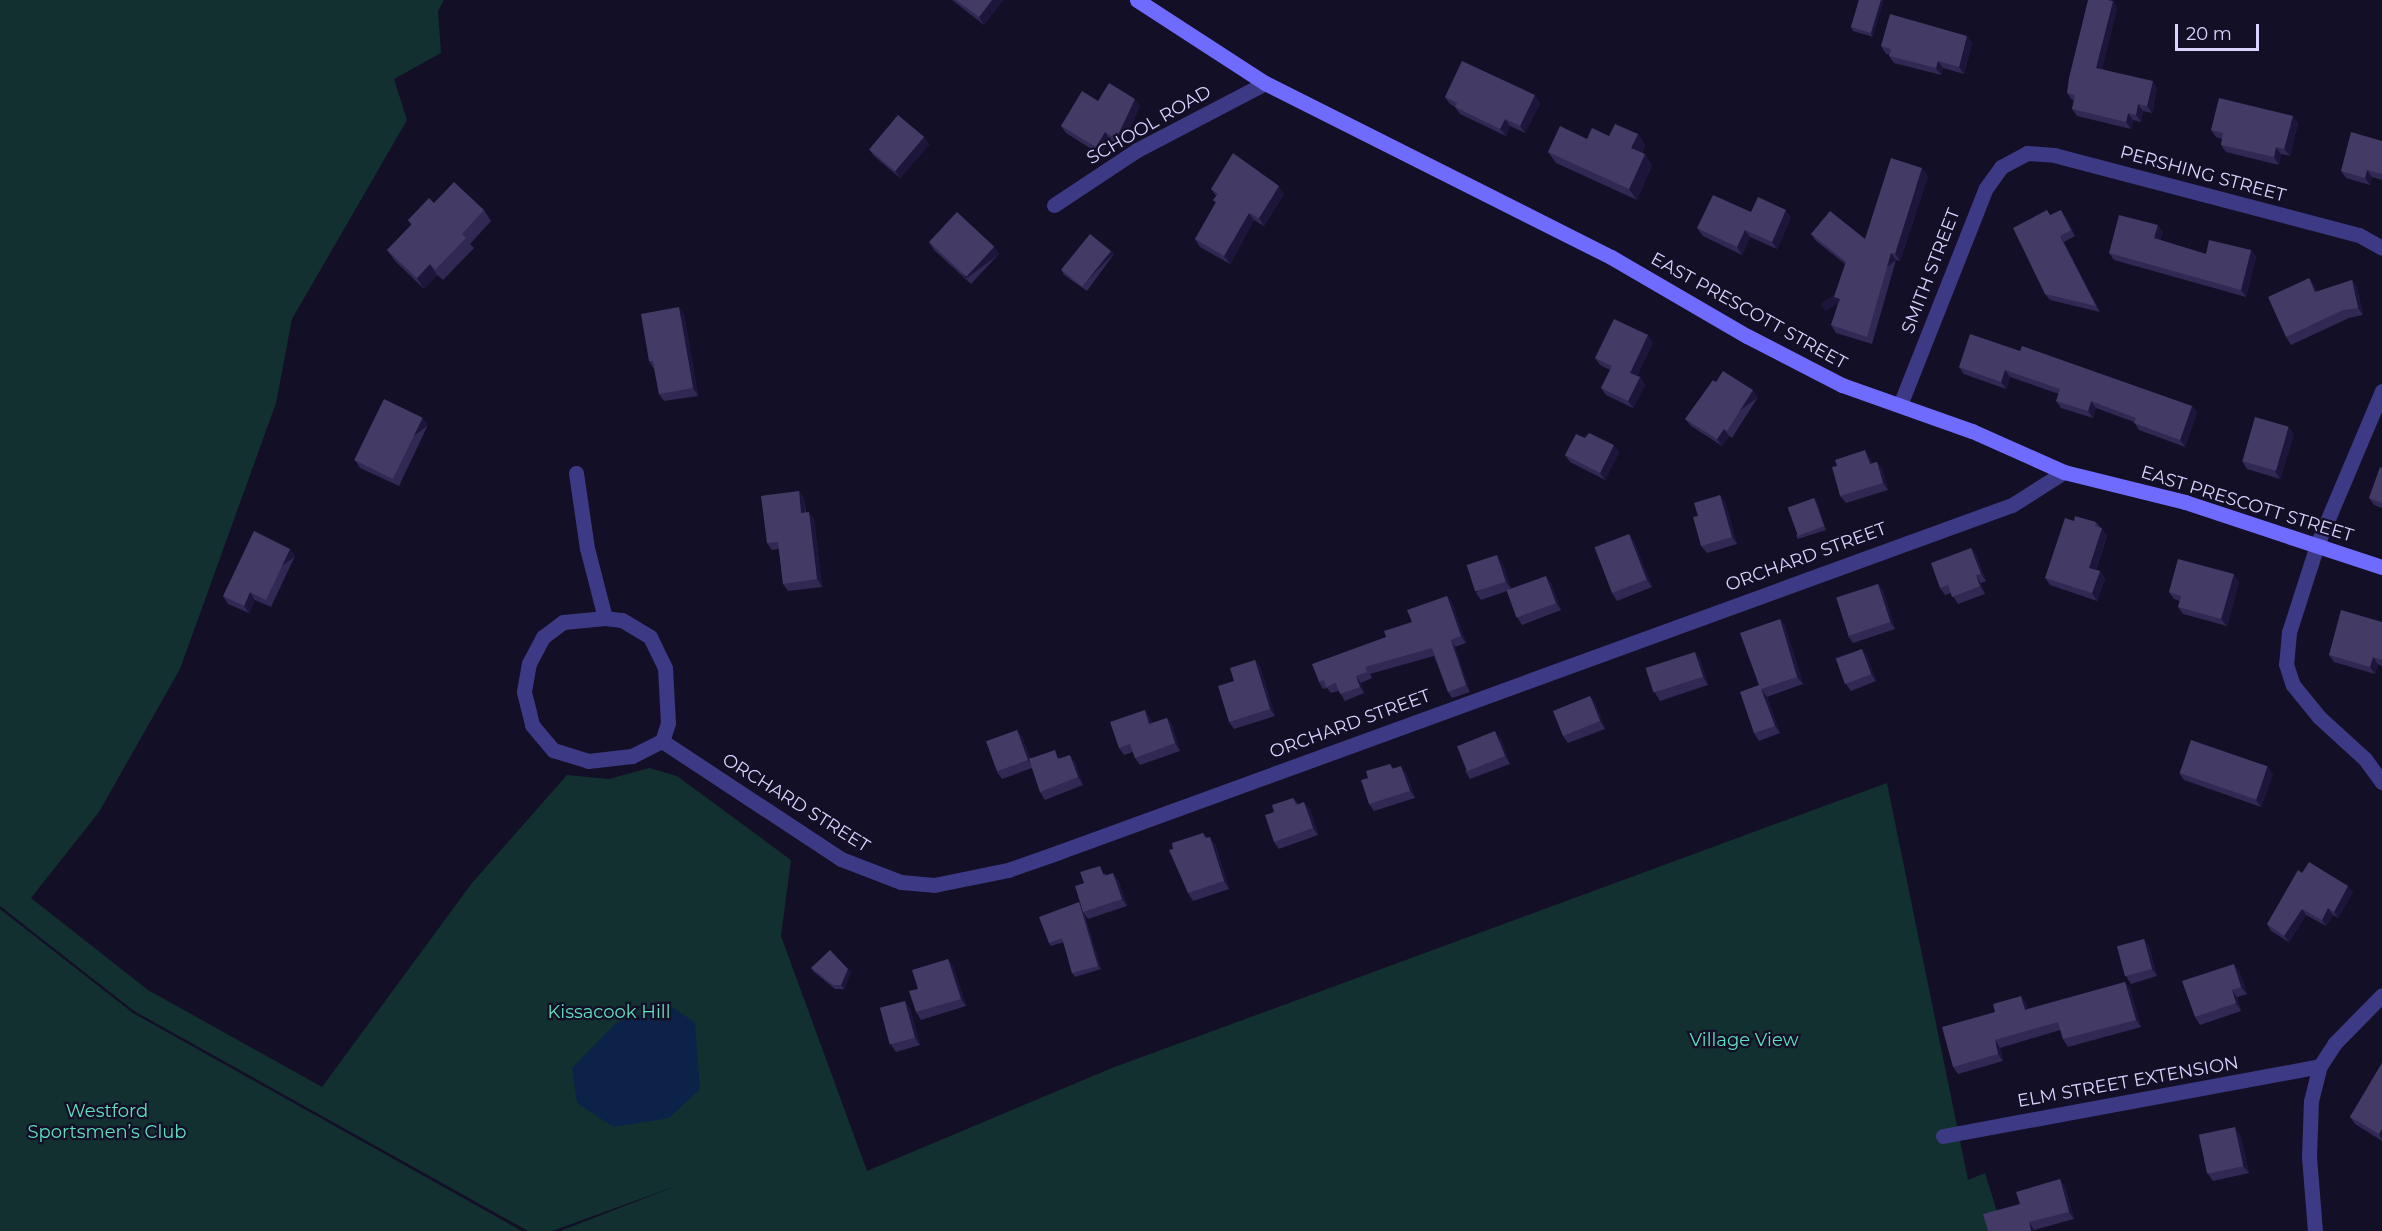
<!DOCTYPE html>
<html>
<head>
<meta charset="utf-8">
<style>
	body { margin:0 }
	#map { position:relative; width:2382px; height:1231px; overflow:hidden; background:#130f26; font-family:Montserrat,sans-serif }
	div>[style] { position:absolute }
	.green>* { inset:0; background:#12302f }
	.water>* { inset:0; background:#0c2248 }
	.street>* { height:15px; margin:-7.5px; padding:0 7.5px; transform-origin:7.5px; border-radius:7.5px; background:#3d3a85 }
	.secondary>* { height:15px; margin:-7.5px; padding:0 7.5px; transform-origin:7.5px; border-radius:7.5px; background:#6f6bff }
	.wall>* { inset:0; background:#312854 }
	.shaded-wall>* { inset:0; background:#1d163a; transform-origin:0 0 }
	.building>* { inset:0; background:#433a66; transform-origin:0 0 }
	span { translate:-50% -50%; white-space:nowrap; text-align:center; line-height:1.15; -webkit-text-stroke:4.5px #130f26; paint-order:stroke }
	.street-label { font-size:18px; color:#d9d4ff }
	.park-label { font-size:18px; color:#5fe0c0 }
	.scale { position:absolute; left:2175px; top:24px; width:84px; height:27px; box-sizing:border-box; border:3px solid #d9d4ff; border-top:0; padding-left:8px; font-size:18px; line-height:21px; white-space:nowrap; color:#d9d4ff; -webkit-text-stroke:4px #130f26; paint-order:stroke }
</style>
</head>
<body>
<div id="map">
	<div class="green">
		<i style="clip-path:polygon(0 0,444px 0,438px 11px,441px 53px,394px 79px,407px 120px,292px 319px,276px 403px,180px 669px,99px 812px,31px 898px,148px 990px,322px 1087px,472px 883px,567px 775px,609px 779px,649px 768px,677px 776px,791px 860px,781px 936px,867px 1171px,1112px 1068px,1887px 783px,1968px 1180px,1985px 1173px,2003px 1231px,560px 1231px,679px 1185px,552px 1231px,528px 1231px,134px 1011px,0 906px)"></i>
		<i style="clip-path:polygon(0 909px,133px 1013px,522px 1231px,0 1231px)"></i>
	</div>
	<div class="water">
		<i style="clip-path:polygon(671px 1006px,695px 1023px,700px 1089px,669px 1118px,614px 1127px,577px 1103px,572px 1068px,617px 1022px)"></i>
	</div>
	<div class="street">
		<i style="left:1054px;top:205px;width:100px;rotate:-33.5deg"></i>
		<i style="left:1137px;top:150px;width:144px;rotate:-27.6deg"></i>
		<i style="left:2382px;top:391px;width:167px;rotate:112.9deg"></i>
		<i style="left:2317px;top:545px;width:91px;rotate:107.8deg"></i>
		<i style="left:2289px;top:632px;width:32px;rotate:95deg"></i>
		<i style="left:2286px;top:664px;width:22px;rotate:72deg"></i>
		<i style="left:2293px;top:685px;width:41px;rotate:50.9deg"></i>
		<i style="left:2319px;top:717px;width:62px;rotate:42.4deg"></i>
		<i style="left:2365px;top:759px;width:29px;rotate:54deg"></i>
		<i style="left:1900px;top:405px;width:233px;rotate:-68.4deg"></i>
		<i style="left:1986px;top:188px;width:26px;rotate:-54deg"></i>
		<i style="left:2001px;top:167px;width:30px;rotate:-28deg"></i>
		<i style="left:2027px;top:153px;width:27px;rotate:4deg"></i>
		<i style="left:2054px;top:155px;width:315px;rotate:14.7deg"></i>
		<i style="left:2359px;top:235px;width:26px;rotate:29deg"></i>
		<i style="left:576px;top:473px;width:76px;rotate:81.7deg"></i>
		<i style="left:587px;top:548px;width:72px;rotate:75.6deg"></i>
		<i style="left:605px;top:618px;width:42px;rotate:174.6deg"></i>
		<i style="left:563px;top:622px;width:25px;rotate:143deg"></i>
		<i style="left:543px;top:637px;width:30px;rotate:118deg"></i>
		<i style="left:529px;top:663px;width:29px;rotate:100deg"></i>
		<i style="left:524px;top:692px;width:34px;rotate:76deg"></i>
		<i style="left:532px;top:725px;width:33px;rotate:50deg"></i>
		<i style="left:553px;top:750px;width:37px;rotate:17deg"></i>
		<i style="left:588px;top:761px;width:44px;rotate:-6.5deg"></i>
		<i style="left:632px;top:756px;width:34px;rotate:-27deg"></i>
		<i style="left:662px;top:741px;width:214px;rotate:33.4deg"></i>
		<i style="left:841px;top:859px;width:64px;rotate:21deg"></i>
		<i style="left:901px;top:882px;width:33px;rotate:5deg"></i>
		<i style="left:934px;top:885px;width:76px;rotate:-11.5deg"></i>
		<i style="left:1008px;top:870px;width:54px;rotate:-19.4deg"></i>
		<i style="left:1059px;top:852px;width:1014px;rotate:-20.01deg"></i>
		<i style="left:2012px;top:505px;width:62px;rotate:-32.4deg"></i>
		<i style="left:605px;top:618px;width:17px;rotate:7deg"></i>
		<i style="left:622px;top:620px;width:33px;rotate:31deg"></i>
		<i style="left:650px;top:637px;width:34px;rotate:64deg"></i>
		<i style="left:665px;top:668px;width:55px;rotate:86.9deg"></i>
		<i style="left:668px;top:723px;width:19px;rotate:108deg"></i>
		<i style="left:1943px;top:1136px;width:383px;rotate:-10.5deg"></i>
		<i style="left:2315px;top:1231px;width:74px;rotate:-94.6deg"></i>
		<i style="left:2309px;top:1157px;width:56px;rotate:-88deg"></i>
		<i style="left:2311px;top:1101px;width:36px;rotate:-76deg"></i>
		<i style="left:2320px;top:1066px;width:27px;rotate:-57deg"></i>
		<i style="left:2335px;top:1043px;width:67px;rotate:-45.6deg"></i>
	</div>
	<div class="secondary">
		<i style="left:1137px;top:0;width:153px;rotate:33deg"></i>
		<i style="left:1265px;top:83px;width:387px;rotate:26.7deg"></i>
		<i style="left:1611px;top:257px;width:157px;rotate:30.2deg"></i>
		<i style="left:1747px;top:336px;width:107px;rotate:27.3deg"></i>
		<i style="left:1842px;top:385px;width:138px;rotate:19.5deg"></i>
		<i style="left:1972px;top:431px;width:101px;rotate:24deg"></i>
		<i style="left:2064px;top:472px;width:125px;rotate:13.9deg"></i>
		<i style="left:2185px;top:502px;width:207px;rotate:18.3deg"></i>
	</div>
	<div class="wall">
		<i style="clip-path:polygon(952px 0,1003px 0,984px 25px)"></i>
		<i style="clip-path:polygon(1859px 0,1873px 37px,1853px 31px,1851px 27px)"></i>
		<i style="clip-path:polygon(2113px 1px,2117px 8px,2102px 69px,2157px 88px,2152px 113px,2143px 111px,2141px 122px,2133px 120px,2131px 129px,2077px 116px,2072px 109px,2074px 100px,2072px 100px,2067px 93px)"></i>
		<i style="clip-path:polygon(1972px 43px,1964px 74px,1943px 68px,1941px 75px,1894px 63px,1889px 56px,1889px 54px,1886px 54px,1881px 46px)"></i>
		<i style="clip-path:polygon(1445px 97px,1540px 103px,1525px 133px,1510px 126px,1506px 136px,1460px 114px,1455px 107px,1450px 104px)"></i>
		<i style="clip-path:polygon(1098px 101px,1140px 106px,1121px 146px,1110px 140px,1101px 155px,1066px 133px,1061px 126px)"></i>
		<i style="clip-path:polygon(2298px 123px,2290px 156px,2281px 154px,2279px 165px,2226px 152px,2221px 145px,2222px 139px,2216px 137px,2211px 130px)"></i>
		<i style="clip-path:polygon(1638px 134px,1645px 145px,1642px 153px,1652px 165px,1637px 200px,1556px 163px,1548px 152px,1587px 139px)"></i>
		<i style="clip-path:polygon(924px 137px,929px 145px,900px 178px,874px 156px,869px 149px)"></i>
		<i style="clip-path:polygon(2382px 141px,2382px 180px,2372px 177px,2370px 185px,2346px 178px,2341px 171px)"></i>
		<i style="clip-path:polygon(1928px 176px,1900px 261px,1896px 260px,1872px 344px,1836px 333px,1831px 325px,1838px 303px,1834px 297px,1845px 264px,1816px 241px,1811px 234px,1865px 239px)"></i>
		<i style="clip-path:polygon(1211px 189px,1284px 194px,1264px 226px,1254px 220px,1230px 264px,1200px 247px,1195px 239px,1216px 203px,1213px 200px,1216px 196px)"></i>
		<i style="clip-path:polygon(434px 203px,484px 210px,491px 221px,470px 244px,474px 248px,443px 280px,437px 275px,424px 289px,395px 261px,387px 250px,411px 225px,408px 220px)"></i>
		<i style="clip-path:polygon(1751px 212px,1791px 217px,1777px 249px,1750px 237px,1742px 255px,1703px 236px,1697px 228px)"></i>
		<i style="clip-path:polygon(2051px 215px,2065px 216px,2075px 236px,2064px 242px,2100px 312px,2050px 300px,2045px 294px)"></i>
		<i style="clip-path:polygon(2163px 232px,2160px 240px,2206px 254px,2251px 250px,2256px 257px,2246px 297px,2114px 260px,2109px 253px)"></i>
		<i style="clip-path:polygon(929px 242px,994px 247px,999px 254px,971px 284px,934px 250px)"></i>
		<i style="clip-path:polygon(1111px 251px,1114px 254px,1087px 291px,1064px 275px,1062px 271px)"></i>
		<i style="clip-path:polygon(2309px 278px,2314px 285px,2317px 292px,2352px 280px,2357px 288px,2363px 315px,2349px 318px,2291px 345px,2286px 337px)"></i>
		<i style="clip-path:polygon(684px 314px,698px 396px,664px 401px,659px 394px,654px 369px,649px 361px)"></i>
		<i style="clip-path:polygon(1653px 342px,1637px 376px,1640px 377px,1645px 385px,1633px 408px,1606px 395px,1601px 388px,1610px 370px,1600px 365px,1595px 358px)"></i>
		<i style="clip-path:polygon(2020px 351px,2192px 406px,2197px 413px,2185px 447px,2139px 430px,2134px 422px,2096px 408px,2093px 418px,2061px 408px,2056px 401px,2059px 394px,2010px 377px,2006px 389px,1964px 374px,1959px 367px)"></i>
		<i style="clip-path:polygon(1758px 397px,1732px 438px,1729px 436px,1722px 446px,1691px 426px,1685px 419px)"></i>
		<i style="clip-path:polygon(428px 425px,399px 486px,360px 468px,355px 460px)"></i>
		<i style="clip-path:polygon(2294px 434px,2280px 479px,2247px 469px,2242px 461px)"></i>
		<i style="clip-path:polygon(1585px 438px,1619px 452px,1605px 480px,1570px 462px,1565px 455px)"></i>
		<i style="clip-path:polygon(1870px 458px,1872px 463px,1877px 462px,1882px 469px,1888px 490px,1846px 503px,1840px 496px,1837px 466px)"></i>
		<i style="clip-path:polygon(2382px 468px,2382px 508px,2374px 505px,2369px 498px)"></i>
		<i style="clip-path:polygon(799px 491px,804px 499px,806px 512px,814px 519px,822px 587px,788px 591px,783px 584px,779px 549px,772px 550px,767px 543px)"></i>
		<i style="clip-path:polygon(1720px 495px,1725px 502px,1737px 544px,1707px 553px,1701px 546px,1698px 516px)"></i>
		<i style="clip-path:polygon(1814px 498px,1817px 502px,1826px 530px,1798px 539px,1796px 536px)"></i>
		<i style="clip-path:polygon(2074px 521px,2096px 522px,2107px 536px,2096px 570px,2100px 571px,2105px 579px,2097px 601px,2050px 585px,2045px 578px)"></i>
		<i style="clip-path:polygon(1629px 534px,1634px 542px,1652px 587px,1617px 601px,1612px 593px)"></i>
		<i style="clip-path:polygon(1971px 548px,1976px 555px,1986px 581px,1981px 583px,1985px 594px,1958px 604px,1951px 593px,1945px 595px,1940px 588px)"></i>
		<i style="clip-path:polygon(290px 549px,295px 556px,271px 607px,255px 600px,249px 613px,228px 604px,223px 596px)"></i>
		<i style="clip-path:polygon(1502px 562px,1511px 589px,1551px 583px,1561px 610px,1522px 625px,1517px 617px,1507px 591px,1481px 600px,1476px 593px)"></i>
		<i style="clip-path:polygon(2239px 582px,2227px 626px,2183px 614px,2178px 607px,2180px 601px,2174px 599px,2169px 592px)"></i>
		<i style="clip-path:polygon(1878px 584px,1883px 591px,1895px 629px,1853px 643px,1848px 636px)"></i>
		<i style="clip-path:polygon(1447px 596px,1452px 603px,1466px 643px,1455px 647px,1470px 692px,1452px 698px,1448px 692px,1434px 656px,1370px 674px,1372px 678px,1361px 683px,1364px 693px,1345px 701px,1339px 691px,1331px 693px,1327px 688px,1323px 689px,1319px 682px,1412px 622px)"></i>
		<i style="clip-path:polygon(1780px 619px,1785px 626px,1803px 684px,1767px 697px,1780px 733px,1759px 741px,1754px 733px,1759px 685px)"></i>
		<i style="clip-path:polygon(2382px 622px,2382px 666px,2378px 664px,2375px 674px,2334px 662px,2329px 655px)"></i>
		<i style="clip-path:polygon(1867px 656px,1876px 681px,1851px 691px,1846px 684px)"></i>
		<i style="clip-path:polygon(1700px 659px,1708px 685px,1660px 701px,1655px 693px)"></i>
		<i style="clip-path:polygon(1255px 660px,1260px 667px,1275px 716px,1234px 729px,1229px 722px,1234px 681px)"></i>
		<i style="clip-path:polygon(1590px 696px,1595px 703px,1605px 729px,1568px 743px,1563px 736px)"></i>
		<i style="clip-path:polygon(1150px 717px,1152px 723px,1167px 718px,1172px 725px,1180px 751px,1140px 765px,1135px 758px,1133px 752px,1124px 755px,1119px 748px)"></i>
		<i style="clip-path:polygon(1017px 730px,1022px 737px,1030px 758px,1060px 758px,1075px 762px,1083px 785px,1045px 800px,1040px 792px,1032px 768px,1002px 779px,997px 772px)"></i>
		<i style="clip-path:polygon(1501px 739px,1510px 764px,1470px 779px,1465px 771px)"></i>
		<i style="clip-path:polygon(1390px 764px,1393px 768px,1406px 773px,1415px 798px,1374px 811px,1369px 804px,1368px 778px)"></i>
		<i style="clip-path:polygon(2179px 773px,2273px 774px,2261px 807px,2184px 780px)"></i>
		<i style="clip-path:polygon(1293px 798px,1298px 804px,1310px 809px,1318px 835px,1279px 849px,1274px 842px,1274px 812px)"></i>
		<i style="clip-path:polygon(1203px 833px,1207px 838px,1215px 844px,1229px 889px,1193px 901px,1188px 893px,1173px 849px)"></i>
		<i style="clip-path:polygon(1105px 873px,1106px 875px,1118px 880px,1127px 906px,1088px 919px,1083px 912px,1082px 907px,1101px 969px,1075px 977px,1072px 973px,1064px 942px,1051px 946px,1049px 943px,1079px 902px,1081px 906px,1084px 883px)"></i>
		<i style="clip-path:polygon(2302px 873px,2353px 892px,2338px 918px,2333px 915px,2326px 926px,2306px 915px,2289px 942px,2271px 931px,2267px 924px)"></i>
		<i style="clip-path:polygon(2144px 939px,2149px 947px,2157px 976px,2131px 984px,2126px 976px)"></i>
		<i style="clip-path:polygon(948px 959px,953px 966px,966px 1006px,921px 1020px,916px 1012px,918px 989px)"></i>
		<i style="clip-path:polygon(811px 968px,851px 972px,844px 989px,835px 989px,814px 972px)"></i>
		<i style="clip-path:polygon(2239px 971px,2247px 994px,2237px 997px,2241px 1011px,2200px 1025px,2195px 1017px)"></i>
		<i style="clip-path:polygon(2125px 982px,2130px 989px,2141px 1027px,2068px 1047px,2063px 1039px,2060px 1030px,2000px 1048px,2003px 1061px,1958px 1074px,1953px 1067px,2026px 1003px,2027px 1009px)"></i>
		<i style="clip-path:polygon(910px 1008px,920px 1045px,896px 1052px,891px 1045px)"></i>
		<i style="clip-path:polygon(2382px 1063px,2382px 1141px,2355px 1124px,2350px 1117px)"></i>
		<i style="clip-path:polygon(2240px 1134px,2249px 1173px,2213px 1181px,2208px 1174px)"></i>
		<i style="clip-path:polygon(2060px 1179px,2065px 1187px,2074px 1219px,2034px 1230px,1988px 1231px,2020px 1204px)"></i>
	</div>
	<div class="shaded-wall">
		<i style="clip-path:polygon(992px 0,1003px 0,984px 25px,979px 17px)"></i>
		<i style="clip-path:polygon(1881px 0,1884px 0,1873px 37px,1871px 33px)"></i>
		<i style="clip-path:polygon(2113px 1px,2117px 8px,2101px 75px,2096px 68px)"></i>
		<i style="clip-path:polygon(1967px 36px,1972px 43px,1964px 74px,1959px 67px)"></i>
		<i style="clip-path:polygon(1938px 61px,1943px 68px,1941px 75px,1936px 68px)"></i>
		<i style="clip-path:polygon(2153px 81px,2157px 88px,2152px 113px,2147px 106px)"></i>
		<i style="clip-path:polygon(1535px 95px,1540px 103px,1525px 133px,1520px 126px)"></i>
		<i style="clip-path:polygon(1135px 99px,1140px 106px,1121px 146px,1116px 139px)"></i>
		<i style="clip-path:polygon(2138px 104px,2143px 111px,2141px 122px,2136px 115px)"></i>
		<i style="clip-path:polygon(2128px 113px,2133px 120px,2131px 129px,2126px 122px)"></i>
		<i style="clip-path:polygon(2293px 116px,2298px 123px,2290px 156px,2284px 149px)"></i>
		<i style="clip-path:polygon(1505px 119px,1510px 126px,1506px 136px,1500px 129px)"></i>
		<i style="clip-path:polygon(1105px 132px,1110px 140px,1101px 155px,1096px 147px)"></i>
		<i style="clip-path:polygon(1638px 134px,1645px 145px,1639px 159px,1631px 148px)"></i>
		<i style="clip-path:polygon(924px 137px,929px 145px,900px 178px,895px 171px)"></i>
		<i style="clip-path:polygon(2276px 147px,2281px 154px,2279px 165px,2274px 157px)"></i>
		<i style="clip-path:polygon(1645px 154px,1652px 165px,1637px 200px,1629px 189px)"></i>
		<i style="clip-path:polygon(1922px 168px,1928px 176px,1900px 261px,1895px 254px)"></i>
		<i style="clip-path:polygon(2367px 170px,2372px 177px,2370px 185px,2365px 178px)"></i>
		<i style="clip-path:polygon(1279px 186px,1284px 194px,1264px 226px,1259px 218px)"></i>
		<i style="clip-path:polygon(1786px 210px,1791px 217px,1777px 249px,1772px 242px)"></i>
		<i style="clip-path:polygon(2061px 210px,2065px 216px,2075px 236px,2071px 230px)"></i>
		<i style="clip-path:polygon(1249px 213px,1254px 220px,1230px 264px,1224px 256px)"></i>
		<i style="clip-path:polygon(2158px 225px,2163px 232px,2159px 245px,2154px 238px)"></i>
		<i style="clip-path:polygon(1745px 230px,1750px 237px,1742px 255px,1737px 247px)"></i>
		<i style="clip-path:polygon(2060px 236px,2064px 242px,2100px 312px,2096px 306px)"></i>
		<i style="left:994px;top:247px;width:9px;height:41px;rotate:54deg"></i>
		<i style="clip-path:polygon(2251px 250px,2256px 257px,2246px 297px,2241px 290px)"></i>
		<i style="left:1111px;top:251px;width:4px;height:46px;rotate:45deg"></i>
		<i style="left:1891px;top:253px;width:9px;height:87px;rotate:54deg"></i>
		<i style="clip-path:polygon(430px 264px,437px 275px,424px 289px,417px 278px)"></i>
		<i style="clip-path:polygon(2309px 278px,2314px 285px,2320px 300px,2315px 292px)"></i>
		<i style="clip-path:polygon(2352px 280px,2357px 288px,2363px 315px,2358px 308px)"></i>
		<i style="clip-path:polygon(679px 307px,684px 314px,698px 396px,693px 388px)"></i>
		<i style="clip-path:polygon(1648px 335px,1653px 342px,1635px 380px,1630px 373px)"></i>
		<i style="clip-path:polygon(2005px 370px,2010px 377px,2006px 389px,2001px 382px)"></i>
		<i style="clip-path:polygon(1640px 377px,1645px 385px,1633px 408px,1628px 401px)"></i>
		<i style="left:1753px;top:390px;width:9px;height:49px;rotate:54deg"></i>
		<i style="clip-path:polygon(2091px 401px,2096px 408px,2093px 418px,2088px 411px)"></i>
		<i style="clip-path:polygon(2192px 406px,2197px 413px,2185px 447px,2180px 440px)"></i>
		<i style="left:423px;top:418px;width:9px;height:68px;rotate:54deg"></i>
		<i style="clip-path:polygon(2289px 427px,2294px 434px,2280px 479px,2275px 471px)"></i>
		<i style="clip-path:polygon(1724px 429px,1729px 436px,1722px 446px,1717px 439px)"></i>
		<i style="clip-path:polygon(1614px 445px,1619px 452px,1605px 480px,1600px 473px)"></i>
		<i style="clip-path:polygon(1865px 450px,1870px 458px,1875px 471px,1870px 464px)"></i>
		<i style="clip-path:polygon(1877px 462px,1882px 469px,1888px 490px,1883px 483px)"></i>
		<i style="clip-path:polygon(799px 491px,804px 499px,806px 520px,801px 513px)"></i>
		<i style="clip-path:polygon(1720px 495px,1725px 502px,1737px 544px,1732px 537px)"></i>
		<i style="clip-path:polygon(1814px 498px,1817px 502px,1826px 530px,1824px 526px)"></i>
		<i style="clip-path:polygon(809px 512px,814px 519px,822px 587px,817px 579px)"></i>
		<i style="clip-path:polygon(2102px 528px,2107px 536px,2094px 575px,2089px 568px)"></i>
		<i style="clip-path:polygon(1629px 534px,1634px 542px,1652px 587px,1647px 580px)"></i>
		<i style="clip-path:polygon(1971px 548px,1976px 555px,1986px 581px,1981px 574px)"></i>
		<i style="left:290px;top:549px;width:9px;height:56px;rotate:54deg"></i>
		<i style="clip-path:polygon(1497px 555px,1502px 562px,1512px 590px,1506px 582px)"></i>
		<i style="clip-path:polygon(2100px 571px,2105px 579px,2097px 601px,2092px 593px)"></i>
		<i style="clip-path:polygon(2234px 574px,2239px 582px,2227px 626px,2221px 619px)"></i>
		<i style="clip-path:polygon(1976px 575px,1981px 583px,1985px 594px,1980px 586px)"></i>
		<i style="clip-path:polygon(1546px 576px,1551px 583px,1561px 610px,1556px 603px)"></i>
		<i style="clip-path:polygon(1878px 584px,1883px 591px,1895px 629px,1890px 622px)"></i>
		<i style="clip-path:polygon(250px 592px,255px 600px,249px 613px,244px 606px)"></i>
		<i style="clip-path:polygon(1447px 596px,1452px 603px,1466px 643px,1461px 636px)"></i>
		<i style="clip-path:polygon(1780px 619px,1785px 626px,1803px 684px,1797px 677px)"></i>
		<i style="clip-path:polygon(1451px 640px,1455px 647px,1470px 692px,1466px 685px)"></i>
		<i style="clip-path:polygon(1862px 649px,1867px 656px,1876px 681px,1871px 674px)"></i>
		<i style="clip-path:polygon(1695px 652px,1700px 659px,1708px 685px,1703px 677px)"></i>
		<i style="clip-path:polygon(2373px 657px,2378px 664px,2375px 674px,2370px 667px)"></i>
		<i style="clip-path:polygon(1255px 660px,1260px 667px,1275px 716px,1270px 709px)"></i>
		<i style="clip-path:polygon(1356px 676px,1361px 683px,1364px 693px,1360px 687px)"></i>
		<i style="clip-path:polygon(1761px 689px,1767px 697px,1780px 733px,1775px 726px)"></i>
		<i style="clip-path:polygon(1590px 696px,1595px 703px,1605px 729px,1600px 721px)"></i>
		<i style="clip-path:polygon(1145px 710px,1150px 717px,1155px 731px,1149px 724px)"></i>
		<i style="clip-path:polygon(1167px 718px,1172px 725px,1180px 751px,1175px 743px)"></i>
		<i style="clip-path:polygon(1017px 730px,1022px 737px,1033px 768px,1028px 760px)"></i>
		<i style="clip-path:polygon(1495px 731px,1501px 739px,1510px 764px,1505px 756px)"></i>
		<i style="clip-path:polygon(1070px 755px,1075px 762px,1083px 785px,1078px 777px)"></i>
		<i style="clip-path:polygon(1401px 766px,1406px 773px,1415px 798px,1410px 791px)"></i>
		<i style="clip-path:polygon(2268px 766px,2273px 774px,2261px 807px,2256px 800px)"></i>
		<i style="clip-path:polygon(1304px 802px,1310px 809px,1318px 835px,1313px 828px)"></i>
		<i style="clip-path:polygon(1210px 837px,1215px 844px,1229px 889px,1224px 881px)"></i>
		<i style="clip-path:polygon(1113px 873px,1118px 880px,1127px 906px,1122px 899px)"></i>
		<i style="clip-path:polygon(2348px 886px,2353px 892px,2338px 918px,2334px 912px)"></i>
		<i style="clip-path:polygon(1079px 902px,1081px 906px,1101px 969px,1098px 966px)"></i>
		<i style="clip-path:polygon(2328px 908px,2333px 915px,2326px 926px,2322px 920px)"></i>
		<i style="clip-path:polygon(2302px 909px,2306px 915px,2289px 942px,2284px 936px)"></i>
		<i style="clip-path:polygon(2144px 939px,2149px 947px,2157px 976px,2152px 969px)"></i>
		<i style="clip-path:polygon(948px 959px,953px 966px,966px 1006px,961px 999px)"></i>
		<i style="clip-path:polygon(2234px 964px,2239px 971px,2247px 994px,2241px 987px)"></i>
		<i style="clip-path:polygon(848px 969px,851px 972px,844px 989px,841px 985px)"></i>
		<i style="clip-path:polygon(2125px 982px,2130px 989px,2141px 1027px,2136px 1020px)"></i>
		<i style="clip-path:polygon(2232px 990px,2237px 997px,2241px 1011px,2236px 1003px)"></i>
		<i style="clip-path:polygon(2021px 996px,2026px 1003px,2030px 1017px,2025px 1010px)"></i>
		<i style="clip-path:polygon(905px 1001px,910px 1008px,920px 1045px,915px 1038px)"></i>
		<i style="clip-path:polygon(1995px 1040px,2000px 1048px,2003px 1061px,1998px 1054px)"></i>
		<i style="clip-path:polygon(2235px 1127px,2240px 1134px,2249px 1173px,2243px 1166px)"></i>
		<i style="clip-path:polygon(2382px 1129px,2382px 1139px,2379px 1134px)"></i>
		<i style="clip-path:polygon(2060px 1179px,2065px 1187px,2074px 1219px,2069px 1212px)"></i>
		<i style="clip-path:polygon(2029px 1222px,2034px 1230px,2034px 1231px,2031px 1231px)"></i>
	</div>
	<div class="building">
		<i style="clip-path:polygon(956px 0,992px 0,979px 17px)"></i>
		<i style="clip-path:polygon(1859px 0,1881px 0,1871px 33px,1851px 27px)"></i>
		<i style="clip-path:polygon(2088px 0,2108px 0,2113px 1px,2096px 68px,2153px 81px,2147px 106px,2138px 104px,2136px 115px,2128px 113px,2126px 122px,2072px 109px,2075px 95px,2067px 93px,2069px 78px)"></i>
		<i style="clip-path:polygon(1890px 14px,1967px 36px,1959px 67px,1938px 61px,1936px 68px,1889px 56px,1891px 49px,1881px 46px)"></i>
		<i style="clip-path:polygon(1462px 61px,1535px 95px,1520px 126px,1505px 119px,1500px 129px,1455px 107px,1457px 103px,1445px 97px)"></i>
		<i style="clip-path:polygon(1109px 83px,1135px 99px,1116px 139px,1105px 132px,1096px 147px,1061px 126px,1082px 91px,1098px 101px)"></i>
		<i style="clip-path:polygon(2219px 98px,2293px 116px,2284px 149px,2276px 147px,2274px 157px,2221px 145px,2223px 133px,2211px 130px)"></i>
		<i style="left:898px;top:115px;width:34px;height:45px;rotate:40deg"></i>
		<i style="clip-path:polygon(1615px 124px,1638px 134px,1631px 148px,1645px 154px,1629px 189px,1548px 152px,1560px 126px,1587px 139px,1592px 128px,1609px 136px)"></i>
		<i style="clip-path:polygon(2351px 132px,2382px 141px,2382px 174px,2367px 170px,2365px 178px,2341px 171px)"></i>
		<i style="clip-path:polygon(1233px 153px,1279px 186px,1259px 218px,1249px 213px,1224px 256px,1195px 239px,1216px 202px,1213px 200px,1218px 194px,1211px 189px)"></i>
		<i style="clip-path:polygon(1891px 158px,1922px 168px,1895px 254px,1891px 253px,1867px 337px,1831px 325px,1840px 299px,1834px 297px,1846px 262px,1811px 234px,1830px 211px,1865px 239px)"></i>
		<i style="clip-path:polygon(454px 182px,484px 210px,462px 234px,466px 238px,435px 270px,430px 264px,417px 278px,387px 250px,412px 224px,408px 220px,429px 198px,434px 203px)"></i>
		<i style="clip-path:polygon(1713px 195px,1751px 212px,1758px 197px,1786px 210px,1772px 242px,1745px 230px,1737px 247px,1697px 228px)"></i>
		<i style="clip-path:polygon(2047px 210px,2050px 215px,2061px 210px,2071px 230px,2060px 236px,2096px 306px,2045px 294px,2013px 228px)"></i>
		<i style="left:957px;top:212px;width:51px;height:41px;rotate:43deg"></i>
		<i style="clip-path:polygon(2119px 215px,2158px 225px,2154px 238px,2206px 254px,2209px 240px,2251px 250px,2241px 290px,2109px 253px)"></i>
		<i style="left:1090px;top:234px;width:27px;height:46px;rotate:39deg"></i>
		<i style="clip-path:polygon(2309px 278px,2315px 292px,2352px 280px,2358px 308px,2343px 310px,2286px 337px,2268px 297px)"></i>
		<i style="clip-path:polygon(679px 307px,693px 388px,659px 394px,653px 361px,649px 361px,641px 314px)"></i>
		<i style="clip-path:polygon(1614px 319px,1648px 335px,1630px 373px,1640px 377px,1628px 401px,1601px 388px,1612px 366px,1595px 358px)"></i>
		<i style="clip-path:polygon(1970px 334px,2020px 351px,2022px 346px,2192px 406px,2180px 440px,2134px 423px,2136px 418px,2091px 401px,2088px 411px,2056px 401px,2060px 389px,2005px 370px,2001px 382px,1959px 367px)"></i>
		<i style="clip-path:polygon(1723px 371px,1753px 390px,1727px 431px,1724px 429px,1717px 439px,1685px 419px,1713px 380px,1716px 382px)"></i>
		<i style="left:384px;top:399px;width:43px;height:68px;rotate:26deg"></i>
		<i style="left:2255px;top:417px;width:35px;height:46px;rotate:16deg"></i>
		<i style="clip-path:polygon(1589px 433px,1614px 445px,1600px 473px,1565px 455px,1576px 434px,1585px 438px)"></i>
		<i style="clip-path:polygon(1865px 450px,1870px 464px,1877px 462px,1883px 483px,1840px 496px,1832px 467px,1837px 466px,1835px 460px)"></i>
		<i style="clip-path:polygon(2380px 467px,2382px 468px,2382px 503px,2369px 498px)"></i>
		<i style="clip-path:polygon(799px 491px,801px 513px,809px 512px,817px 579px,783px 584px,778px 542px,767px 543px,761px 496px)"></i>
		<i style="clip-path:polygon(1720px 495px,1732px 537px,1701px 546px,1693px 517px,1698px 516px,1694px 503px)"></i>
		<i style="left:1814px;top:498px;width:30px;height:28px;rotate:70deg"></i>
		<i style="clip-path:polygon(2075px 516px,2096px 522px,2095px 526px,2102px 528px,2089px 568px,2100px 571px,2092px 593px,2045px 578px,2065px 518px,2074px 521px)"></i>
		<i style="clip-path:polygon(254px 531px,290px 549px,266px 600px,250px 592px,244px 606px,223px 596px)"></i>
		<i style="left:1629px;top:534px;width:49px;height:37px;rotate:69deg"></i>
		<i style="clip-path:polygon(1971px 548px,1981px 574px,1976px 575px,1980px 586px,1952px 597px,1948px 585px,1940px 588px,1931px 563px)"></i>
		<i style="left:1497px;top:555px;width:28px;height:32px;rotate:72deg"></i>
		<i style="clip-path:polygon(2178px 559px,2234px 574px,2221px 619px,2178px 607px,2181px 596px,2169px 592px)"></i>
		<i style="left:1546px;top:576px;width:29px;height:42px;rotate:70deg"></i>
		<i style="left:1878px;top:584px;width:40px;height:44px;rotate:72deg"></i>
		<i style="clip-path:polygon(1447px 596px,1461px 636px,1451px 640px,1466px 685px,1448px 692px,1432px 648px,1365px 667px,1367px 672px,1356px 676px,1360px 687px,1340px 694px,1336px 683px,1326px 687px,1324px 680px,1319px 682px,1312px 664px,1386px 637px,1384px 631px,1412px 622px,1407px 610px)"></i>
		<i style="clip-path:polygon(2341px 610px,2382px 622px,2382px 660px,2373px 657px,2370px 667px,2329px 655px)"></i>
		<i style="clip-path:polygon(1780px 619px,1797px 677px,1761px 689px,1775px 726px,1754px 733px,1740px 692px,1759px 685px,1740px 633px)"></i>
		<i style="left:1862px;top:649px;width:27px;height:28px;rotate:70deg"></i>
		<i style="left:1695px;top:652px;width:26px;height:52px;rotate:72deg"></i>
		<i style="clip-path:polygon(1255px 660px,1270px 709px,1229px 722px,1218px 686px,1234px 681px,1230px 668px)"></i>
		<i style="left:1590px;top:696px;width:27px;height:40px;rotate:68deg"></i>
		<i style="clip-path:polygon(1145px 710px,1149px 724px,1167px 718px,1175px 743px,1135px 758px,1130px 744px,1119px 748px,1110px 722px)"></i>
		<i style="left:1017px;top:730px;width:32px;height:33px;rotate:70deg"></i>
		<i style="left:1495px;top:731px;width:27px;height:41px;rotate:68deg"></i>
		<i style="left:2191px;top:740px;width:81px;height:35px;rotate:19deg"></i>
		<i style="clip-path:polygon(1055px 750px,1058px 759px,1070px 755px,1078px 777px,1040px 792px,1029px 759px)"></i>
		<i style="clip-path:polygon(1390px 764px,1392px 769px,1401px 766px,1410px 791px,1369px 804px,1361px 780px,1368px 778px,1366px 771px)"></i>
		<i style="clip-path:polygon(1293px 798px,1296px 805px,1304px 802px,1313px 828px,1274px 842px,1265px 815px,1274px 812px,1272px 805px)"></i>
		<i style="clip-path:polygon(1203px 833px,1205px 838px,1210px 837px,1224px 881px,1188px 893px,1169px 850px,1173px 849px,1172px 843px)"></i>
		<i style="clip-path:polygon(2309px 862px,2348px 886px,2334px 912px,2328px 908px,2322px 920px,2302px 909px,2284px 936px,2267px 924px,2298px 870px,2302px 873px)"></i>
		<i style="clip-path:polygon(1100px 866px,1104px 876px,1113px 873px,1122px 899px,1083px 912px,1075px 886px,1084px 883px,1080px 872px)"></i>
		<i style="clip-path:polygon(1079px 902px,1098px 966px,1072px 973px,1062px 938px,1049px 943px,1039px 917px)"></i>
		<i style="left:2144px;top:939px;width:31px;height:28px;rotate:75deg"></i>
		<i style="clip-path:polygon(830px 950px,848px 969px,841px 985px,833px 985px,811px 968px)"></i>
		<i style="clip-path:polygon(948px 959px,961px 999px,916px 1012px,909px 991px,918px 989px,912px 970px)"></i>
		<i style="clip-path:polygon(2234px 964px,2241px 987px,2232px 990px,2236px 1003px,2195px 1017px,2182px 981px)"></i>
		<i style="clip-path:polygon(2125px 982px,2136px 1020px,2063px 1039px,2058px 1022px,1995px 1040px,1998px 1054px,1953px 1067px,1942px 1027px,1995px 1012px,1993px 1004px,2021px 996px,2025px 1010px)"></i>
		<i style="left:905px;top:1001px;width:38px;height:26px;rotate:75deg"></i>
		<i style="clip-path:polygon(2382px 1063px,2382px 1129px,2379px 1134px,2350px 1117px)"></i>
		<i style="left:2235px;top:1127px;width:40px;height:37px;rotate:78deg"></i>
		<i style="clip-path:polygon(2060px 1179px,2069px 1212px,2029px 1222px,2031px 1231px,1988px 1231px,1983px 1214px,2020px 1204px,2016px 1192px)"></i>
	</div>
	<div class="street-label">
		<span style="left:1149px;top:125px;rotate:-30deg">SCHOOL ROAD</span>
		<span style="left:2203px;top:174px;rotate:15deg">PERSHING STREET</span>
		<span style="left:1931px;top:271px;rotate:-69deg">SMITH STREET</span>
		<span style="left:1749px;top:311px;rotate:29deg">EAST PRESCOTT STREET</span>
		<span style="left:2247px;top:504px;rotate:17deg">EAST PRESCOTT STREET</span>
		<span style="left:1806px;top:557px;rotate:-20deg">ORCHARD STREET</span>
		<span style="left:1350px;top:724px;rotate:-20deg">ORCHARD STREET</span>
		<span style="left:796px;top:803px;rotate:32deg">ORCHARD STREET</span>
		<span style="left:2128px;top:1082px;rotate:-10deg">ELM STREET EXTENSION</span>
	</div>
	<div class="park-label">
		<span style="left:609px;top:1012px">Kissacook Hill</span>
		<span style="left:1744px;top:1040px">Village View</span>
		<span style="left:107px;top:1122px">Westford<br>Sportsmen’s Club</span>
	</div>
	<div class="scale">20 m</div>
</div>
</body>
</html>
